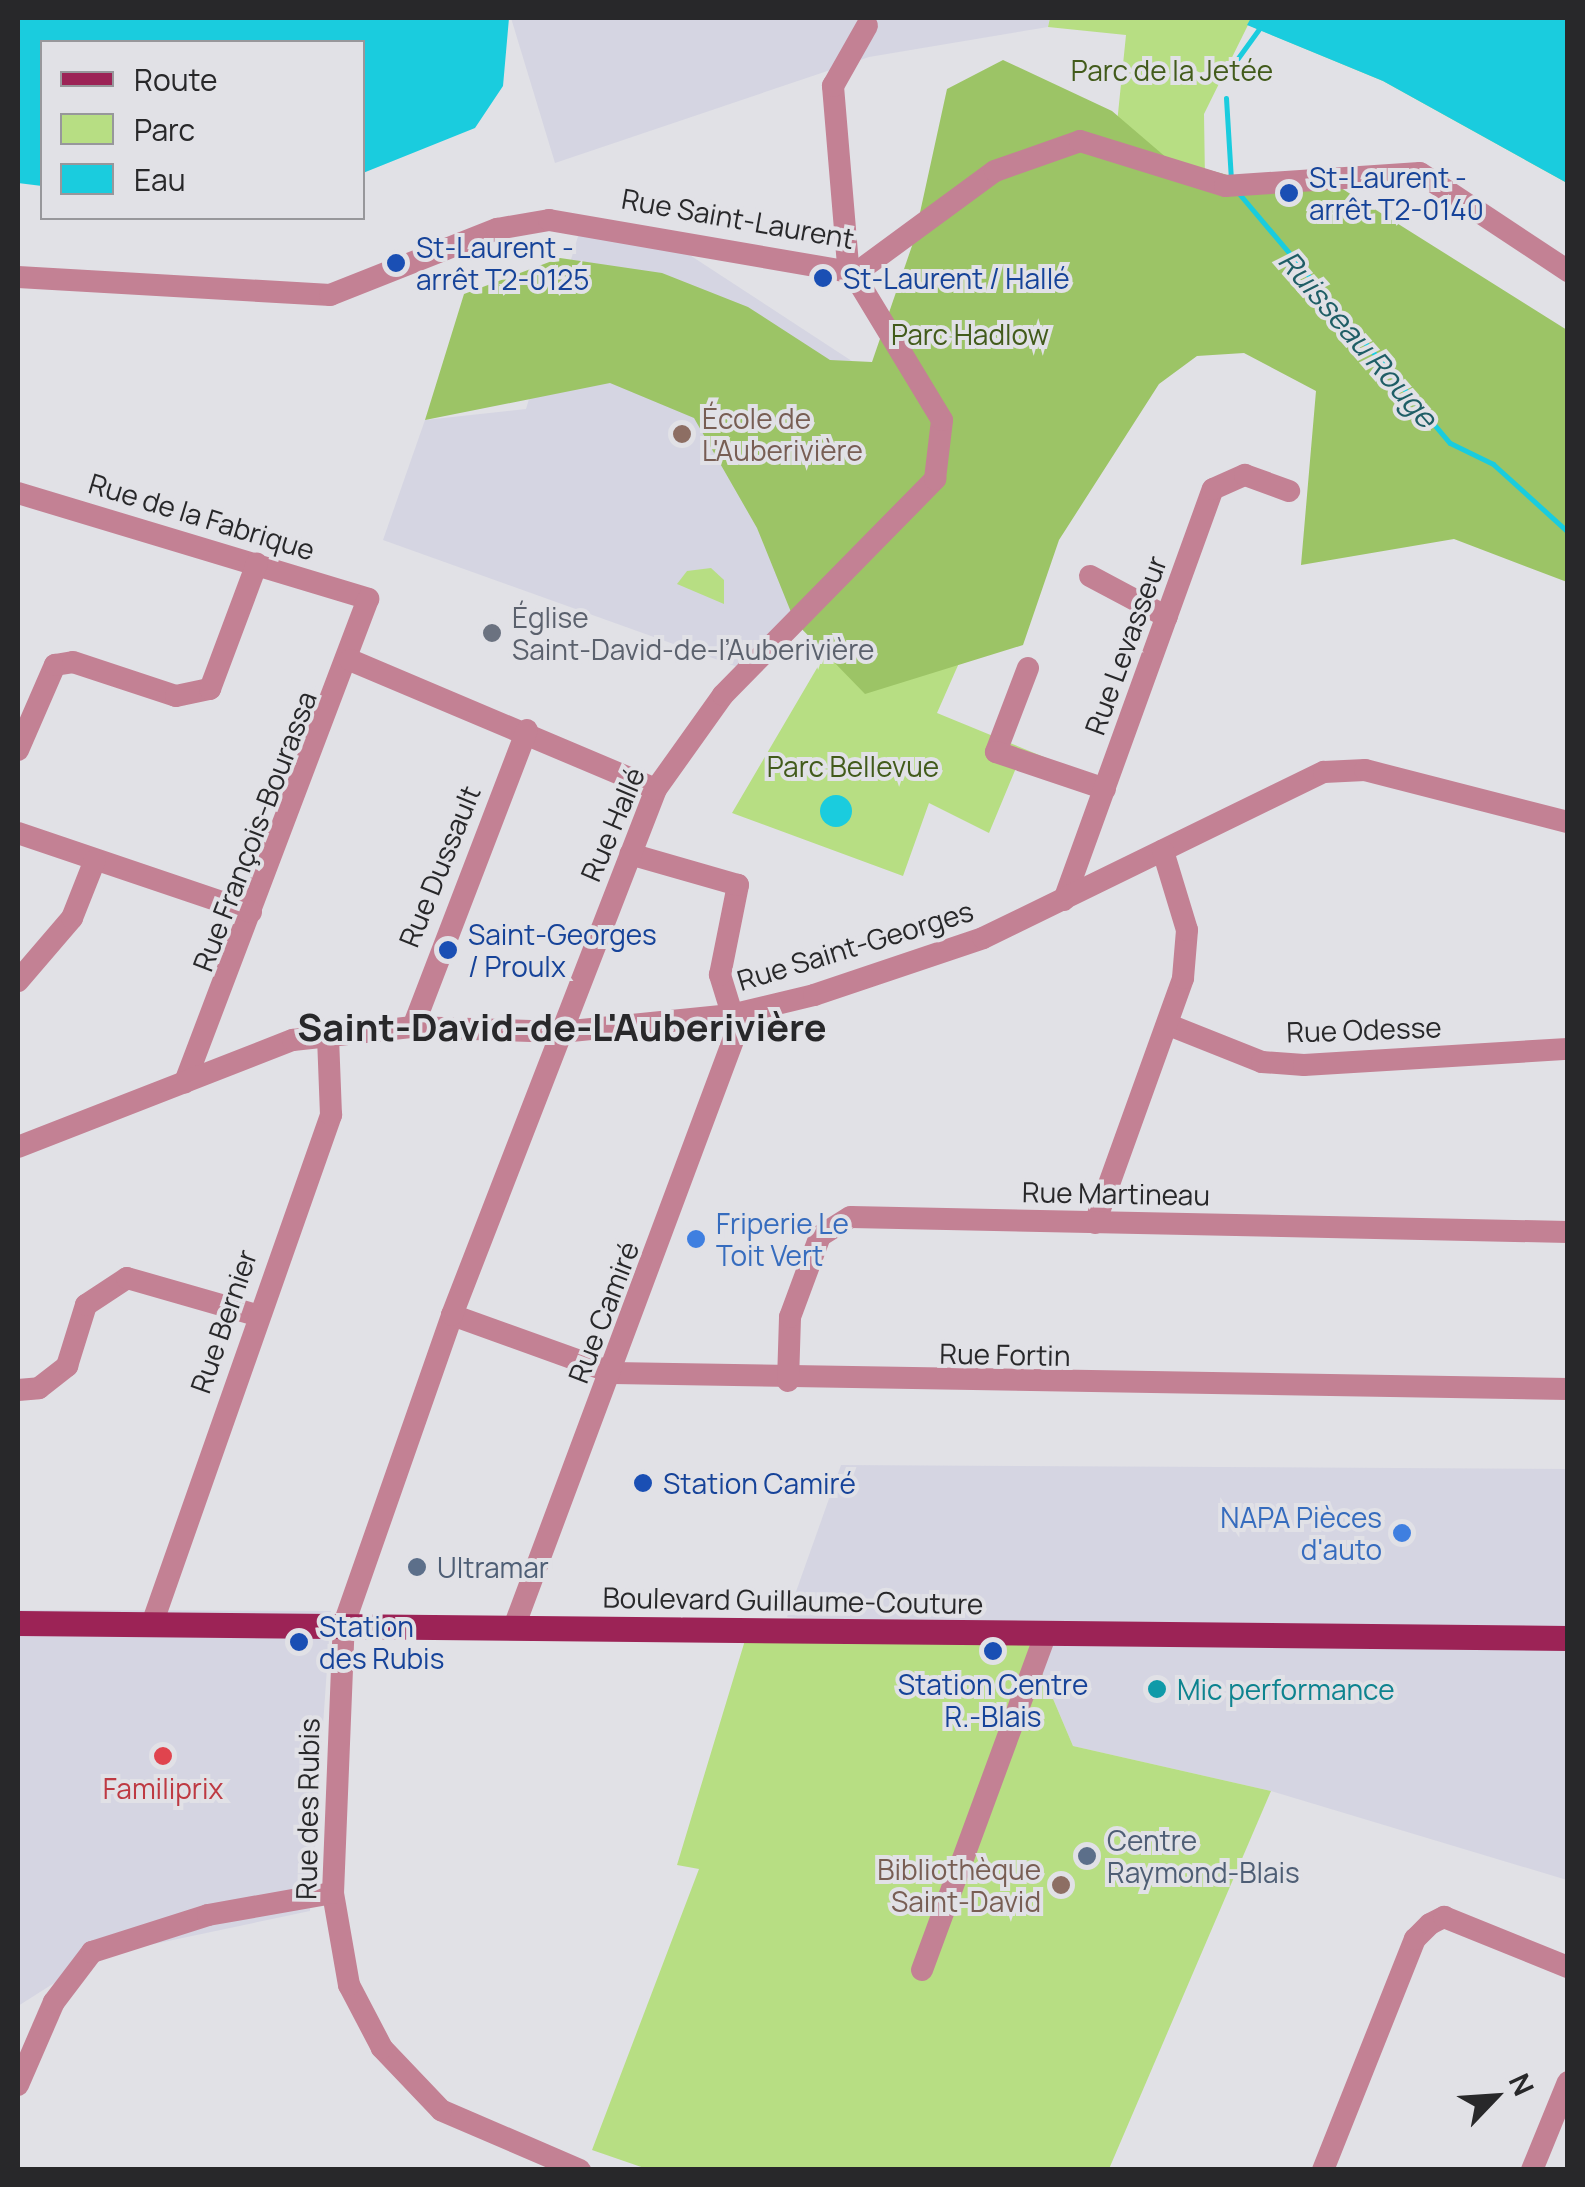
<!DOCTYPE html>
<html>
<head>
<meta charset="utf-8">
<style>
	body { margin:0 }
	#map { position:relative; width:1585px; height:2187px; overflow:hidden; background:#e1e1e6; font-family:Manrope,sans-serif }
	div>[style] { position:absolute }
	.built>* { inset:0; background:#d5d5e2 }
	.green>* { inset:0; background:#b7de83 }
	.forest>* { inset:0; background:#9cc466 }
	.water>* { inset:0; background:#1accde }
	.round { border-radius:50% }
	.stream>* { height:5px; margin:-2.5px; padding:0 2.5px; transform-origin:2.5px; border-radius:2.5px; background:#1accde }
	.minor>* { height:22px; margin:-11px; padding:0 11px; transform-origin:11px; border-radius:11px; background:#c38194 }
	.major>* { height:25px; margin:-12.5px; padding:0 12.5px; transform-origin:12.5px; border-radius:12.5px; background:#9c2356 }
	.dots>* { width:28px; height:28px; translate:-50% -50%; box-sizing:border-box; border:5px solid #e1e1e6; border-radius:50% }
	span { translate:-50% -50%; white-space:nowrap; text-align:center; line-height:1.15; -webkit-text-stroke:8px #e1e1e6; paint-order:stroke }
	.park-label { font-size:28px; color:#425b1b }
	.transit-label { font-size:28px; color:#164399 }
	.left { translate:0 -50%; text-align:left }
	.street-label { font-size:28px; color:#28282a }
	.education-label { font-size:28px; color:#785e54 }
	.right { translate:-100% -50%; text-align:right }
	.worship-label { font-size:28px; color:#5b616d }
	.shop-label { font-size:28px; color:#366cbe }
	.service-label { font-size:28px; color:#4e5e75 }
	.culture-label { font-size:28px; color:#0d838f }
	.health-label { font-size:28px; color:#be3a42 }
	.water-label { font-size:30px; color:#1f5e66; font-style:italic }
	.district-label { font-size:38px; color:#28282a; font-weight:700 }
	.frame { position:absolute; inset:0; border:20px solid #28282a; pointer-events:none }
	.legend { position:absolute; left:40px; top:40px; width:325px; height:180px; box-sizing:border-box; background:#e1e1e6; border:2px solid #97979b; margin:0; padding:12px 18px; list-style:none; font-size:30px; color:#28282a }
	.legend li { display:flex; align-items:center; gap:20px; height:50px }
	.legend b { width:50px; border:2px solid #97979b }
	.north { position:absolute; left:1445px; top:2047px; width:100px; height:100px; -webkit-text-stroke:8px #e1e1e6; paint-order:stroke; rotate:65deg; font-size:28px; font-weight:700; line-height:40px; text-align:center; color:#28282a }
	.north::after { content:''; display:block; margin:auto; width:35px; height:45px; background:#28282a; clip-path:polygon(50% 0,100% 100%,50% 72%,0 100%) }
</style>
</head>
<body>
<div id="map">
	<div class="built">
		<i style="clip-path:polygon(511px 18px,1050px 18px,1048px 27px,869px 57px,555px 163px)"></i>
		<i style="clip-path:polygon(582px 223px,656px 233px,942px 420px,746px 670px,383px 540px,425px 420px,526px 409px)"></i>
		<i style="clip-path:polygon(841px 1465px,1567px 1469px,1567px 1880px,1271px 1791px,1073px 1746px,1029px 1642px,787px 1617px)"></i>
		<i style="clip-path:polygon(18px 1610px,331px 1611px,310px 1911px,97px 1956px,18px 2006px)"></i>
	</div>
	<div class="green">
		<i style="clip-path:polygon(1050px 18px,1567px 18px,1567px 183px,1383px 81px,1248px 25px,1204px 114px,1205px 180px,1115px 143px,1126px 35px,1048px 27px)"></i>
		<i style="clip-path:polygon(711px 568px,724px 580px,724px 604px,677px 584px,687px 571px)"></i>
		<i style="clip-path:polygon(871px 576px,974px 629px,937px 713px,1107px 783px,1016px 768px,989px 833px,929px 803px,903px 876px,732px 813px)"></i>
		<i style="clip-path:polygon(746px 1637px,1029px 1642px,1073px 1746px,1271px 1791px,1109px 2169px,650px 2170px,592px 2150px,699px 1869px,677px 1865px)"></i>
	</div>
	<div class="forest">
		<i style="clip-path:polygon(1003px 60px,1112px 111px,1168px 159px,1261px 184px,1341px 188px,1567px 330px,1567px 582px,1454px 539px,1301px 565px,1316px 391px,1244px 353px,1197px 356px,1159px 384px,1059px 540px,1023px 645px,865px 694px,795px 622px,757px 528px,694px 418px,610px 383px,425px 420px,464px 294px,560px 258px,662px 273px,748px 307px,830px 360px,872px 362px,914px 240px,947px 89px)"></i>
	</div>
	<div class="water">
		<i style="clip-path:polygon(18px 18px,509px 18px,503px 86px,475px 128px,363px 173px,362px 42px,42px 42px,42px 186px,18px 183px)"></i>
		<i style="clip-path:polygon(1251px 18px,1567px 18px,1567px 183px,1383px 81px,1247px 25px)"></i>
		<i class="round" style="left:820px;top:795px;width:32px;height:32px"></i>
	</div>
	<div class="stream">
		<i style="left:1238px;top:58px;width:49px;rotate:-54.1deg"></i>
		<i style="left:1226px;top:98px;width:82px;rotate:86.5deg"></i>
		<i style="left:1236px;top:190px;width:331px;rotate:49.8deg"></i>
		<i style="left:1450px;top:443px;width:48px;rotate:26deg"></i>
		<i style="left:1493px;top:464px;width:101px;rotate:42.2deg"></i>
	</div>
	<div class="minor">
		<i style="left:18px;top:277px;width:313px;rotate:3.3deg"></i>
		<i style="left:330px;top:295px;width:180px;rotate:-21.6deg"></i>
		<i style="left:497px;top:229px;width:53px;rotate:-9.8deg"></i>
		<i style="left:549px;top:220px;width:312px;rotate:9.8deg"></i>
		<i style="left:856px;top:273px;width:172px;rotate:-36.3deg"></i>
		<i style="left:995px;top:171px;width:90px;rotate:-19.4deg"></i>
		<i style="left:1080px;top:141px;width:152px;rotate:17.2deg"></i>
		<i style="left:1225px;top:186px;width:195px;rotate:-3.8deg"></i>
		<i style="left:1420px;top:173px;width:178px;rotate:33.5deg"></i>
		<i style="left:18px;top:493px;width:366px;rotate:16.8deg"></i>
		<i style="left:368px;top:599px;width:517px;rotate:110.75deg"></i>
		<i style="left:1090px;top:576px;width:87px;rotate:28deg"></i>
		<i style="left:350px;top:660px;width:332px;rotate:22.9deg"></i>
		<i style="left:1028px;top:668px;width:90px;rotate:110.9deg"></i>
		<i style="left:996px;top:752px;width:115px;rotate:18.7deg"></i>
		<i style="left:18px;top:750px;width:93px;rotate:-66.5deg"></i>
		<i style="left:55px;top:665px;width:18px;rotate:-9deg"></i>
		<i style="left:73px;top:662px;width:108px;rotate:18.3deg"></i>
		<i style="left:176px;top:696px;width:35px;rotate:-12deg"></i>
		<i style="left:210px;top:689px;width:134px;rotate:-69.5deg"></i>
		<i style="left:18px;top:833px;width:246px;rotate:18.7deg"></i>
		<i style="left:1064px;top:900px;width:437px;rotate:-70.1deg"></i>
		<i style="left:1213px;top:489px;width:35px;rotate:-24deg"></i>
		<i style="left:1245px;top:475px;width:47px;rotate:20deg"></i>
		<i style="left:18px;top:981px;width:83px;rotate:-49.4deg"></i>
		<i style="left:72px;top:918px;width:62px;rotate:-68.4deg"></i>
		<i style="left:1169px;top:1025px;width:100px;rotate:21.7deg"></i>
		<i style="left:1262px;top:1062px;width:42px;rotate:4.1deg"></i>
		<i style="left:1304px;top:1065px;width:264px;rotate:-3.5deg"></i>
		<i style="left:413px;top:1027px;width:318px;rotate:-69deg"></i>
		<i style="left:18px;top:1147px;width:295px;rotate:-21.3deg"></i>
		<i style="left:293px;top:1040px;width:121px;rotate:-6.2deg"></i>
		<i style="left:413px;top:1027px;width:148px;rotate:1.9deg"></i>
		<i style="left:561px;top:1032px;width:171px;rotate:-5.7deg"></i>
		<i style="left:731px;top:1015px;width:85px;rotate:-13.5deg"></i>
		<i style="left:814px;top:995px;width:178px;rotate:-18.6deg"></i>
		<i style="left:983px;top:938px;width:379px;rotate:-26deg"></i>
		<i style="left:1324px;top:772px;width:41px;rotate:-2.8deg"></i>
		<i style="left:1365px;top:770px;width:210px;rotate:14.4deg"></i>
		<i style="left:1095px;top:1223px;width:260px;rotate:-70.2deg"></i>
		<i style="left:1183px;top:978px;width:48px;rotate:-85.2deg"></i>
		<i style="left:1187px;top:930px;width:83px;rotate:-106.9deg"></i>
		<i style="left:452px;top:1315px;width:171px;rotate:19.8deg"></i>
		<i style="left:613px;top:1373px;width:955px;rotate:0.96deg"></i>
		<i style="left:788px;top:1381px;width:64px;rotate:-88.2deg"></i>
		<i style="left:790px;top:1317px;width:86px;rotate:-69.7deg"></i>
		<i style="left:820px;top:1236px;width:36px;rotate:-32deg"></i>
		<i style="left:851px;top:1217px;width:717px;rotate:1.2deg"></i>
		<i style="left:18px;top:1390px;width:21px;rotate:-5deg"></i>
		<i style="left:39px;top:1388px;width:36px;rotate:-38deg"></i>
		<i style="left:67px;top:1366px;width:64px;rotate:-72.7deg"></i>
		<i style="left:86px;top:1305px;width:49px;rotate:-33.4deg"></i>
		<i style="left:127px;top:1278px;width:134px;rotate:16deg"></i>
		<i style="left:152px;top:1624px;width:540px;rotate:-70.62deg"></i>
		<i style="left:331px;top:1115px;width:79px;rotate:-92.2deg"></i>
		<i style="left:514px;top:1627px;width:637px;rotate:-69.52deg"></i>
		<i style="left:737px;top:1030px;width:58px;rotate:-107.2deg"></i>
		<i style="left:720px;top:975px;width:92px;rotate:-78.7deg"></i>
		<i style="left:738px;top:885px;width:112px;rotate:-164deg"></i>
		<i style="left:922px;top:1970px;width:359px;rotate:-69.8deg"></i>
		<i style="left:18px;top:2085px;width:90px;rotate:-66.6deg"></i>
		<i style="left:54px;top:2002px;width:63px;rotate:-52.8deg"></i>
		<i style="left:92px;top:1952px;width:122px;rotate:-17.7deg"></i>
		<i style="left:208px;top:1915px;width:127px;rotate:-10deg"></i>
		<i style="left:580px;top:2170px;width:151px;rotate:-156.7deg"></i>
		<i style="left:441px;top:2110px;width:86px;rotate:-133.6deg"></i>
		<i style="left:382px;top:2048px;width:71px;rotate:-117.6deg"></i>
		<i style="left:349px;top:1985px;width:93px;rotate:-99.9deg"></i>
		<i style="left:333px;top:1893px;width:269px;rotate:-87.7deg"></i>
		<i style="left:344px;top:1624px;width:327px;rotate:-70.7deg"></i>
		<i style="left:452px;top:1315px;width:564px;rotate:-68.8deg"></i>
		<i style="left:656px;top:789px;width:115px;rotate:-54.5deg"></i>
		<i style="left:723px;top:695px;width:303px;rotate:-45.5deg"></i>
		<i style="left:935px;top:479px;width:59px;rotate:-83.2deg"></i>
		<i style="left:942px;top:420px;width:181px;rotate:-121.2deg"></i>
		<i style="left:848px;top:265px;width:180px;rotate:-94.8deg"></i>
		<i style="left:833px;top:86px;width:69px;rotate:-60.5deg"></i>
		<i style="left:1323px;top:2170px;width:249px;rotate:-68.3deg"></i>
		<i style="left:1415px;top:1939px;width:21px;rotate:-45deg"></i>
		<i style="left:1430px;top:1924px;width:16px;rotate:-27deg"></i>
		<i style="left:1444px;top:1917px;width:134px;rotate:22deg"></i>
		<i style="left:1532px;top:2170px;width:95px;rotate:-67.8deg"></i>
	</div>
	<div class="major">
		<i style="left:18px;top:1623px;width:1550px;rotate:0.55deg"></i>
	</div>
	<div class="dots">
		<i style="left:1289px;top:193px;background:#1a4fb4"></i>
		<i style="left:396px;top:263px;background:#1a4fb4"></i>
		<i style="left:823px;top:278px;background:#1a4fb4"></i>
		<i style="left:682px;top:434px;background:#8d6e63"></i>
		<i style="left:492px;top:633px;background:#6b7280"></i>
		<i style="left:448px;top:950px;background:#1a4fb4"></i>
		<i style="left:696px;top:1239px;background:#3f7fe0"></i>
		<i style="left:643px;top:1483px;background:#1a4fb4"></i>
		<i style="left:1402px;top:1533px;background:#3f7fe0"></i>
		<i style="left:417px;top:1567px;background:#5c6f8a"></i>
		<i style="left:299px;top:1642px;background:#1a4fb4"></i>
		<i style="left:993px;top:1651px;background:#1a4fb4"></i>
		<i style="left:1157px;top:1689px;background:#0f9aa8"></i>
		<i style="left:163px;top:1756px;background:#e0444e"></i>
		<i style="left:1087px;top:1856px;background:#5c6f8a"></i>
		<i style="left:1061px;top:1885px;background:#8d6e63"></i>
	</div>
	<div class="park-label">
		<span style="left:1172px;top:70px">Parc de la Jetée</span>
		<span style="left:970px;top:334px">Parc Hadlow</span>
		<span style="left:853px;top:766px">Parc Bellevue</span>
	</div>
	<div class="transit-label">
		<span class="left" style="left:1309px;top:193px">St-Laurent -<br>arrêt T2-0140</span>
		<span class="left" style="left:416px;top:263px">St-Laurent -<br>arrêt T2-0125</span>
		<span class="left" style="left:843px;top:278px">St-Laurent / Hallé</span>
		<span class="left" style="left:468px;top:950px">Saint-Georges<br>/ Proulx</span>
		<span class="left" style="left:663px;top:1483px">Station Camiré</span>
		<span class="left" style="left:319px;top:1642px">Station<br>des Rubis</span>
		<span style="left:993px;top:1700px">Station Centre<br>R.-Blais</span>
	</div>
	<div class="street-label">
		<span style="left:738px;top:218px;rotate:10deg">Rue Saint-Laurent</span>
		<span style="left:202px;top:516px;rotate:17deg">Rue de la Fabrique</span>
		<span style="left:1125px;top:645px;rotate:-70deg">Rue Levasseur</span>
		<span style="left:612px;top:824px;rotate:-67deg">Rue Hallé</span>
		<span style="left:254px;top:831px;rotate:-69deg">Rue François-Bourassa</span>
		<span style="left:439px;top:866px;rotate:-68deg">Rue Dussault</span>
		<span style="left:855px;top:945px;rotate:-17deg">Rue Saint-Georges</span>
		<span style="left:1364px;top:1029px;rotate:-2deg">Rue Odesse</span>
		<span style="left:1116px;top:1193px;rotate:1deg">Rue Martineau</span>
		<span style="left:603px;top:1312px;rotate:-69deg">Rue Camiré</span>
		<span style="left:223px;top:1321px;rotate:-71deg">Rue Bernier</span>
		<span style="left:1005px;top:1354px;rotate:1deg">Rue Fortin</span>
		<span style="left:793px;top:1600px;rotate:1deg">Boulevard Guillaume-Couture</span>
		<span style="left:307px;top:1809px;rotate:-89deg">Rue des Rubis</span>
	</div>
	<div class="education-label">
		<span class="left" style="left:702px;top:434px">École de<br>L'Auberivière</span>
		<span class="right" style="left:1041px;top:1885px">Bibliothèque<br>Saint-David</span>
	</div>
	<div class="worship-label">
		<span class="left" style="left:512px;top:633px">Église<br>Saint-David-de-l’Auberivière</span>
	</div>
	<div class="shop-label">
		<span class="left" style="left:716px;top:1239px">Friperie Le<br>Toit Vert</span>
		<span class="right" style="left:1382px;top:1533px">NAPA Pièces<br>d'auto</span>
	</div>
	<div class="service-label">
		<span class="left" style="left:437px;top:1567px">Ultramar</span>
		<span class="left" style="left:1107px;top:1856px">Centre<br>Raymond-Blais</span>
	</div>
	<div class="culture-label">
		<span class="left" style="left:1177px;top:1689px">Mic performance</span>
	</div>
	<div class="health-label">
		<span style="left:163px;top:1788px">Familiprix</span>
	</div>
	<div class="water-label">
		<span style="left:1358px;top:339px;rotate:49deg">Ruisseau Rouge</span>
	</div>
	<div class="district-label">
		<span style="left:562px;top:1027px">Saint-David-de-L'Auberivière</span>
	</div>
	<div class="frame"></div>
	<ul class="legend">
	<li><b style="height:12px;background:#9c2356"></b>Route</li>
	<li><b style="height:28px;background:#b7de83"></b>Parc</li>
	<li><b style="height:28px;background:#1accde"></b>Eau</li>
	</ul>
	<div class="north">N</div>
</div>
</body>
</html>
